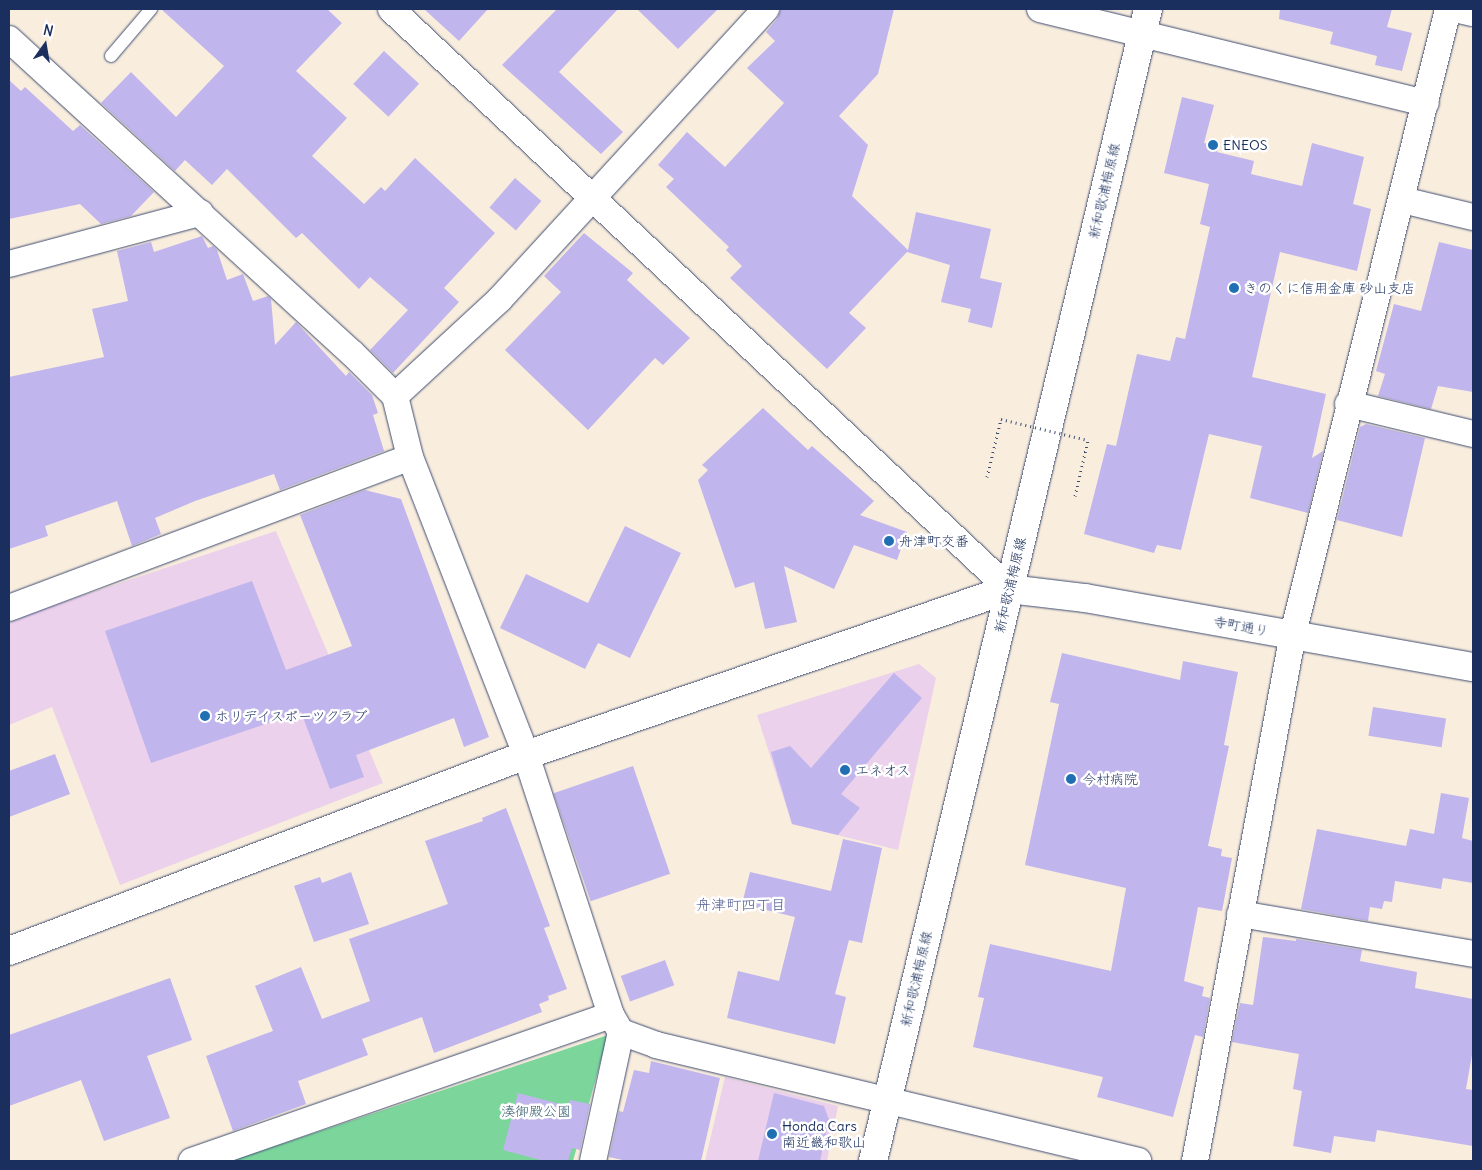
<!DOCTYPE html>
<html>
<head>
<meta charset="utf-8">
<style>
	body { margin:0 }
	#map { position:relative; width:1482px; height:1170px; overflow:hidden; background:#f9edde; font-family:Delius,"Klee One",sans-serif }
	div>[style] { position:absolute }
	.built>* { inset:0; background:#ebd1eb }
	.green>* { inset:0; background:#7cd69c }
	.building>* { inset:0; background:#c1b5ed; transform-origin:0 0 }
	.path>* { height:3px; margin-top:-1.5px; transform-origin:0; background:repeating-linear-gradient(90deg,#3c4c71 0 1px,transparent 0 5px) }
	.roads { filter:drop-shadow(0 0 1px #3c4c71) drop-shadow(0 0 1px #3c4c71) }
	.service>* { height:12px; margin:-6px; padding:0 6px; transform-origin:6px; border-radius:6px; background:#fff }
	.minor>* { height:26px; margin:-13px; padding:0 13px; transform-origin:13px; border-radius:13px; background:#fff }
	.tertiary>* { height:28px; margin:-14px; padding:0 14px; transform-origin:14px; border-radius:14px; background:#fff }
	.primary>* { height:28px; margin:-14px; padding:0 14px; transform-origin:14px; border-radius:14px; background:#fff }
	.path-bridge>* { height:3px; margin-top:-1.5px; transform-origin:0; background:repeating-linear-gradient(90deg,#3c4c71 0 1px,transparent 0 5px) }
	.dots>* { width:14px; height:14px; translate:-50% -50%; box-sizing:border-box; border:2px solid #fff; border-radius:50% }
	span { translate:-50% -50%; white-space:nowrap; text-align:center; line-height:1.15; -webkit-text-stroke:5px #fff; paint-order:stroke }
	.poi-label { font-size:14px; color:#1b2f5e }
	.left { translate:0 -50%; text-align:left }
	.street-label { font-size:14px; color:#1b2f5e }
	.park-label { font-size:14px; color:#386171 }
	.neighbourhood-label { font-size:15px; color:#555e90 }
	.frame { position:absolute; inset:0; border:10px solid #1b2f5e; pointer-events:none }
	.north { position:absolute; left:20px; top:20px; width:50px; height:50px; -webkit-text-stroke:4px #fff; paint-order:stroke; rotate:13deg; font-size:14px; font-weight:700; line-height:20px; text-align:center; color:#1b2f5e }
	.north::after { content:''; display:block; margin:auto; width:18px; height:22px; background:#1b2f5e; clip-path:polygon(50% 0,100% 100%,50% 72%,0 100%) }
</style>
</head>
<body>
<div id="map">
	<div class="built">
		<i style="clip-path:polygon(276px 531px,383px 783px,120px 885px,52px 707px,9px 725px,9px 620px)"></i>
		<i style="clip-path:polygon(919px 664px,936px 678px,898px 850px,792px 824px,757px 715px)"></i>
		<i style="clip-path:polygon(725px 1077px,838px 1106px,827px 1161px,705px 1161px)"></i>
	</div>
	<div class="green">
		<i style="clip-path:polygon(608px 1035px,573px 1161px,231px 1161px)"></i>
	</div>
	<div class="building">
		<i style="clip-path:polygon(161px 9px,327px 9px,342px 23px,296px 71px,347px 118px,312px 156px,364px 204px,381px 187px,385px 191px,415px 158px,495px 233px,444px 288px,459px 302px,393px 373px,370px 350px,408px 310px,370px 277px,359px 289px,302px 233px,296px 238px,227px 169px,212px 185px,185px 160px,175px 171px,101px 103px,131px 72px,176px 117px,224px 66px)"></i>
		<i style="clip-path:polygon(424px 9px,488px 9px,459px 41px)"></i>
		<i style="clip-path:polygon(557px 9px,618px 9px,559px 72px,623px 132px,601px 154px,502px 65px)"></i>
		<i style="clip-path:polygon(637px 9px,718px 9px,678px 49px)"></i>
		<i style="clip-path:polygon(781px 9px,894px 9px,878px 74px,839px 116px,868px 145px,852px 196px,908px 250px,916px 212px,991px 229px,980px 278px,1002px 283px,992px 328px,968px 322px,971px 309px,941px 302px,950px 265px,907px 252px,849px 313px,866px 328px,827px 369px,730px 278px,742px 266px,726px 250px,729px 247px,666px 187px,674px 179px,658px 165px,687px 132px,725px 167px,784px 103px,747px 68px,775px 41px,766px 32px,777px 19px)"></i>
		<i style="clip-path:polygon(1280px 9px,1392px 9px,1387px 27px,1412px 33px,1402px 71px,1375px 65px,1377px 56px,1330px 44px,1333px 32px,1279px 19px)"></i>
		<i style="left:384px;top:51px;width:48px;height:45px;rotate:43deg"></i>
		<i style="clip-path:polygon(9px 80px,21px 91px,25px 87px,73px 131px,80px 125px,154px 192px,131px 216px,101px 224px,80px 204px,9px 219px)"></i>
		<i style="clip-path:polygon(1182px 97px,1214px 105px,1204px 143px,1219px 146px,1217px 152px,1254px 161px,1251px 174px,1302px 186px,1312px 143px,1364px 157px,1353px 204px,1371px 209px,1357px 271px,1280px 252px,1252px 377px,1326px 394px,1312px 458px,1323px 451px,1308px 513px,1250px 498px,1262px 446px,1209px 434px,1181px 550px,1157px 545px,1154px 553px,1084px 534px,1107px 444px,1116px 446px,1137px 354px,1170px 361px,1176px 337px,1185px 339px,1210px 227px,1200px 224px,1209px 184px,1164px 173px)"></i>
		<i style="left:515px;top:178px;width:35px;height:39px;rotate:41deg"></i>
		<i style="clip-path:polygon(584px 233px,633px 273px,627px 280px,690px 338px,663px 365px,655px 358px,588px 430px,505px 350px,561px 292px,544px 276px)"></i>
		<i style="clip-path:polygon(202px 236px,208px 248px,213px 246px,217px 250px,227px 280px,243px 274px,253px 301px,268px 296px,271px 299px,275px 345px,296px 322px,346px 376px,349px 372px,372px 395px,378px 413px,373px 415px,384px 451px,280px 490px,274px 474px,195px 501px,155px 518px,161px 534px,132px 546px,117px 501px,45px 526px,48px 536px,9px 549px,9px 377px,104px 357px,92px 309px,128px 301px,117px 251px,151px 242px,154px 252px)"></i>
		<i style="clip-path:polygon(1439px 242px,1473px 250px,1473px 392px,1438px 386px,1431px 409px,1378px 396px,1385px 374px,1376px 371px,1394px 304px,1421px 311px)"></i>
		<i style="clip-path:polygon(763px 408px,808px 450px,812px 446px,874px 501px,860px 515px,907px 532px,897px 560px,854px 545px,834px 589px,784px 566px,797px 622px,765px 629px,754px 582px,735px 588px,698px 480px,708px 470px,702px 465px)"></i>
		<i style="clip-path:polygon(1366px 424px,1425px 438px,1402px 537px,1337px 520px,1360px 427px)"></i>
		<i style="clip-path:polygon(365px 490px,401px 499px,489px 737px,464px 747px,454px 718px,356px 755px,364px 777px,330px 789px,301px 712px,151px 763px,105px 631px,252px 581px,286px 670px,352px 646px,300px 515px)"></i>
		<i style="clip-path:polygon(625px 526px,681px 553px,630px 658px,598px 643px,585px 669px,500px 628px,526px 574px,588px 603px)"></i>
		<i style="clip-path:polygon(1062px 653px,1180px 680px,1183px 661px,1238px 672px,1224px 745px,1229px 746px,1208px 846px,1222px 849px,1221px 856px,1232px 858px,1222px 911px,1198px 907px,1184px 981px,1204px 987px,1202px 996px,1210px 998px,1203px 1037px,1195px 1035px,1173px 1117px,1097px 1097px,1103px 1077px,973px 1047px,984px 998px,978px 997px,990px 944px,1111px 971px,1126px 888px,1025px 865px,1059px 704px,1050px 702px)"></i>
		<i style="clip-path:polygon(894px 673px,922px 698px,841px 794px,860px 808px,838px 835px,792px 824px,771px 752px,790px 746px,811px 768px)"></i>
		<i style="left:1373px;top:707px;width:74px;height:29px;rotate:9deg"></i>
		<i style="clip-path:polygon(55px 754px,70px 794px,9px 817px,9px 771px)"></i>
		<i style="left:633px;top:766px;width:114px;height:84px;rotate:71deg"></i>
		<i style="clip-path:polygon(1441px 793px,1469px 798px,1462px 838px,1473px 841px,1473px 883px,1443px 878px,1441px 889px,1395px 881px,1392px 902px,1384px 901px,1382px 909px,1370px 907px,1368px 921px,1301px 909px,1317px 829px,1406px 846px,1410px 829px,1434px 834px)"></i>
		<i style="clip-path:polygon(506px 808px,550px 926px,544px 928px,567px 989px,548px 996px,549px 1000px,539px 1004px,542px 1012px,434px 1053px,422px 1017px,362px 1039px,368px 1055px,298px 1081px,306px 1104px,233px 1131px,206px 1056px,273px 1031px,255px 986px,301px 967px,322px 1019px,370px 1001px,349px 939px,448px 904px,425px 841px,483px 821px,482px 818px)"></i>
		<i style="clip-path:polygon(843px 839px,882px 848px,862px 943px,849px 940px,835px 994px,846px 997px,835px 1044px,727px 1018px,738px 971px,779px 981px,795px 917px,742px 904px,750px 872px,831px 891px)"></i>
		<i style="clip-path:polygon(351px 872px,369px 924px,314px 942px,294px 886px,320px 877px,322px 883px)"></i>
		<i style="clip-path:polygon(1263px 937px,1296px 941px,1296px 939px,1362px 950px,1360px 961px,1417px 972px,1415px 988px,1473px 999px,1473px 1049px,1466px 1089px,1473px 1090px,1473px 1146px,1377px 1130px,1375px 1142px,1334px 1136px,1331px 1153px,1293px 1146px,1302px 1091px,1293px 1089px,1299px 1054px,1232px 1042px,1240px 1003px,1253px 1005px)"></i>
		<i style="left:665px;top:960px;width:27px;height:47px;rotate:70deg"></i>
		<i style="clip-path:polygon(170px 978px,192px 1040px,147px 1056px,170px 1118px,104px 1141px,81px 1080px,9px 1106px,9px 1035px)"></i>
		<i style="clip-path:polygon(651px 1061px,720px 1078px,701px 1161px,627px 1161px,609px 1157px,619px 1111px,623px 1112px,634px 1070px,649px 1073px)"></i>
		<i style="clip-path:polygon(518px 1093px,568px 1106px,570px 1100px,590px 1104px,580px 1150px,572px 1148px,568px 1161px,544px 1161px,503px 1150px)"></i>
		<i style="clip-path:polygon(774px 1093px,824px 1106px,829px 1120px,820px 1161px,758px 1161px)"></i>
	</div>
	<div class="path">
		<i style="left:987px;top:477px;width:60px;rotate:-76.4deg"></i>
		<i style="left:1075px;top:496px;width:57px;rotate:-76.9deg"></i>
	</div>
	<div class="roads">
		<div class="service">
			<i style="left:111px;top:56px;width:62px;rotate:-49.6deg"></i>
		</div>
		<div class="minor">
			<i style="left:391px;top:9px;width:848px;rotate:43.18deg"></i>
			<i style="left:1040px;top:9px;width:397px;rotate:13.7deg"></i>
			<i style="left:1455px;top:9px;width:18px;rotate:13deg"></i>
			<i style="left:9px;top:39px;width:465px;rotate:42.5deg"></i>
			<i style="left:352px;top:353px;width:61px;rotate:45deg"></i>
			<i style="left:395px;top:396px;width:63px;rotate:76.2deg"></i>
			<i style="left:410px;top:457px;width:320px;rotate:68.7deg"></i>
			<i style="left:526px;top:755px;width:274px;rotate:71.9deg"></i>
			<i style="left:611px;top:1015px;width:444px;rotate:160.8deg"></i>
			<i style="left:1402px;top:200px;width:73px;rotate:13.5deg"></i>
			<i style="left:9px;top:264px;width:198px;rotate:-15deg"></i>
			<i style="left:395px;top:396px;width:143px;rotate:-42.7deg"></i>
			<i style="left:500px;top:299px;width:394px;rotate:-47.5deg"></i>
			<i style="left:1348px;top:404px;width:129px;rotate:13.5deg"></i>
			<i style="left:9px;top:608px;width:428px;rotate:-20.6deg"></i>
			<i style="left:1240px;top:914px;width:236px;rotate:9.7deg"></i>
			<i style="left:611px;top:1015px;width:20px;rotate:60deg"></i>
			<i style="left:621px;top:1032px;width:37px;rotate:20deg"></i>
			<i style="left:656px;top:1045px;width:496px;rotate:13.5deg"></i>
			<i style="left:593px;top:1161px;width:132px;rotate:-77.8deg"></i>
			<i style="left:1195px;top:1161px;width:536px;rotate:-79.47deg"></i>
			<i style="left:1293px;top:634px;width:644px;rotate:-76.07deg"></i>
		</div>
		<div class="tertiary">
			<i style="left:9px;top:951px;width:553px;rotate:-20.76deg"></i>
			<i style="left:526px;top:755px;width:511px;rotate:-18.97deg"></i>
			<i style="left:1009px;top:589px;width:77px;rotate:6.8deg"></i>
			<i style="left:1085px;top:598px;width:394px;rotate:10.1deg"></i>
		</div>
		<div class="primary">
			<i style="left:873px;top:1161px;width:1184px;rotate:-76.57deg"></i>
		</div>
	</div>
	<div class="path-bridge">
		<i style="left:1001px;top:419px;width:89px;rotate:13.6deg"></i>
	</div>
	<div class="dots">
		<i style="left:1213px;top:145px;background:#1f6fb2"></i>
		<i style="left:1234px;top:288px;background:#1f6fb2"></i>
		<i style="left:889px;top:541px;background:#1f6fb2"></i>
		<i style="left:205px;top:716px;background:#1f6fb2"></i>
		<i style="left:845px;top:770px;background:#1f6fb2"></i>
		<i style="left:1071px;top:779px;background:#1f6fb2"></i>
		<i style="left:772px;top:1134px;background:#1f6fb2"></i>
	</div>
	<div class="poi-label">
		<span class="left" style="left:1223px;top:145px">ENEOS</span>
		<span class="left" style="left:1244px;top:288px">きのくに信用金庫 砂山支店</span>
		<span class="left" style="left:899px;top:541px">舟津町交番</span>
		<span class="left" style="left:215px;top:716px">ホリデイスポーツクラブ</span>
		<span class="left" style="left:855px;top:770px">エネオス</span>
		<span class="left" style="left:1082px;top:779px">今村病院</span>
		<span class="left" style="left:782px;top:1134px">Honda Cars<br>南近畿和歌山</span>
	</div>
	<div class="street-label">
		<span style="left:1104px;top:191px;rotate:-77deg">新和歌浦梅原線</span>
		<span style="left:1010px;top:585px;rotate:-77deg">新和歌浦梅原線</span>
		<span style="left:1241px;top:626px;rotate:10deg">寺町通り</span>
		<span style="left:916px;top:979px;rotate:-77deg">新和歌浦梅原線</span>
	</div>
	<div class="park-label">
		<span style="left:536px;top:1111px">湊御殿公園</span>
	</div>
	<div class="neighbourhood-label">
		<span style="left:741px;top:905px">舟津町四丁目</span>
	</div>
	<div class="frame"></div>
	<div class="north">N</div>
</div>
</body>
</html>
